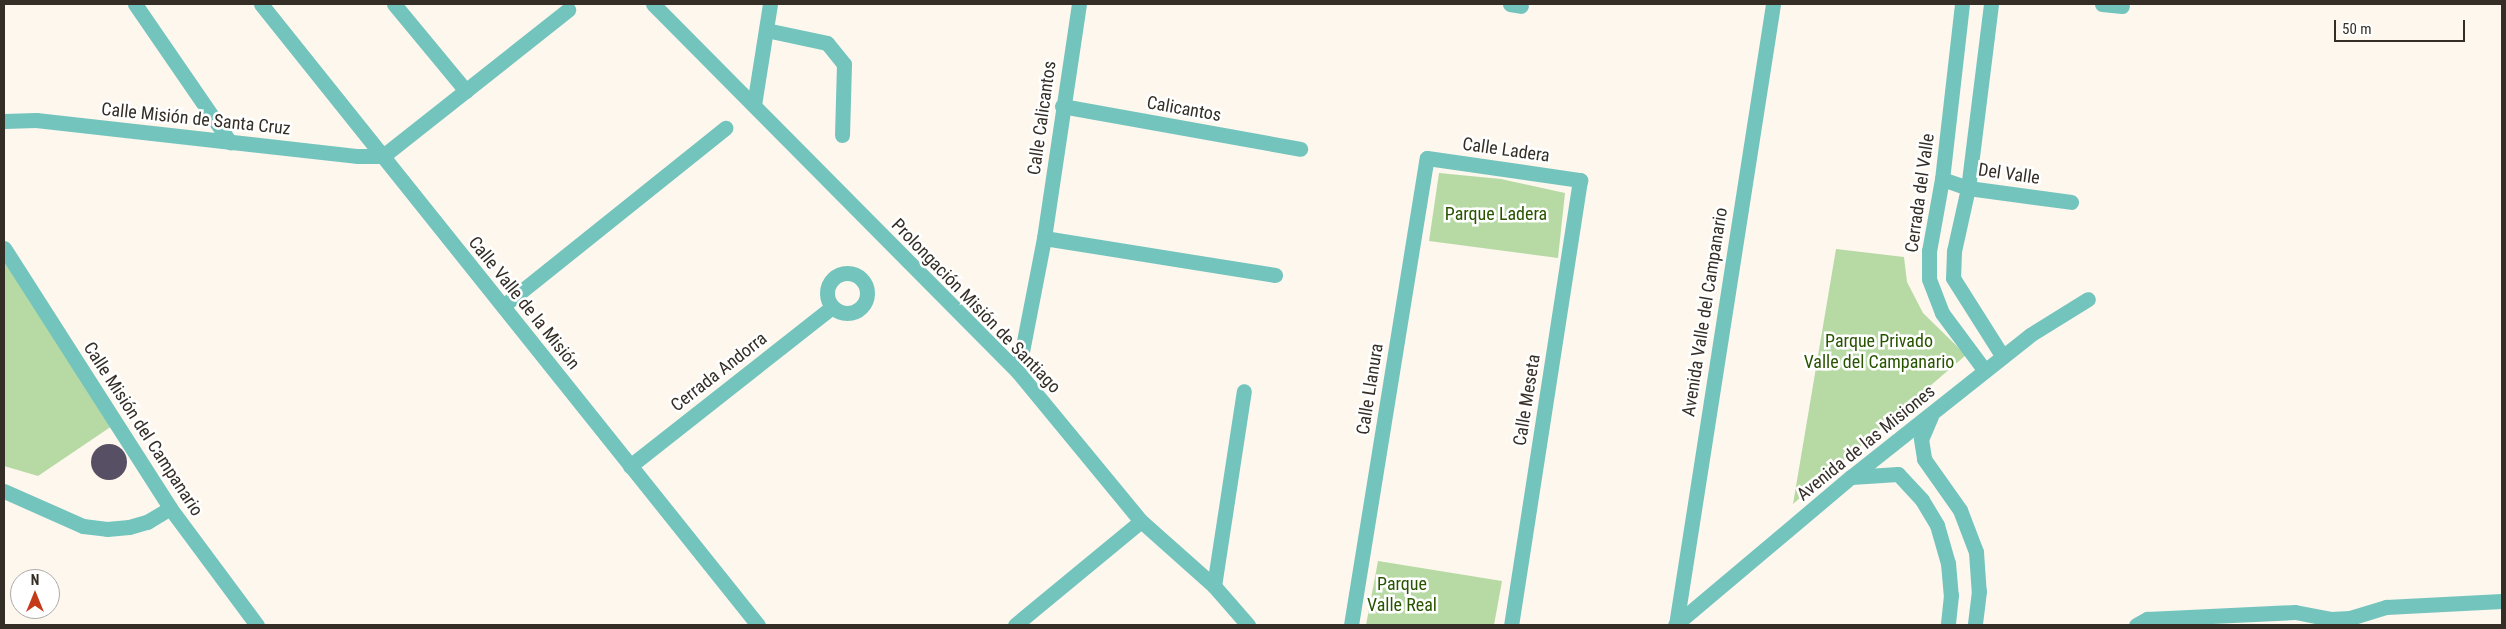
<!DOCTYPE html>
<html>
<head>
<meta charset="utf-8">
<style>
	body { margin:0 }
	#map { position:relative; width:2506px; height:629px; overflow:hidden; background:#fdf7ee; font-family:"Roboto Condensed",sans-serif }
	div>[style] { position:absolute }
	.green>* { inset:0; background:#b7daa4 }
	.building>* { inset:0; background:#574f63 }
	.round { border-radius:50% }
	.street>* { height:15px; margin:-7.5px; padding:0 7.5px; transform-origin:7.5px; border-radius:7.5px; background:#73c4bd }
	.street>.ring { margin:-7.5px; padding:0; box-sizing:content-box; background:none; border:15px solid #73c4bd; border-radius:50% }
	span { translate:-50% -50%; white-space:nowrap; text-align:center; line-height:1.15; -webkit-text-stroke:5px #fff; paint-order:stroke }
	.street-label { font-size:18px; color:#342e26 }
	.park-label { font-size:18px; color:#285400 }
	.frame { position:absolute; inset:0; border:5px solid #342e26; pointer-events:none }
	.north { position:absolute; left:10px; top:569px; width:50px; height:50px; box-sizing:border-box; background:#fff; border:1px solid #aeaba8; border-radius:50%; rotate:0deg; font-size:14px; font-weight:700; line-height:20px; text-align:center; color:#342e26 }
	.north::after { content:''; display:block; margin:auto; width:18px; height:22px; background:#c53b1a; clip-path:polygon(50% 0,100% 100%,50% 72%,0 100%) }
	.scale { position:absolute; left:2334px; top:20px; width:131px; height:22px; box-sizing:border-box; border:2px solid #342e26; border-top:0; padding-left:6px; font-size:15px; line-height:18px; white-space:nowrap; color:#342e26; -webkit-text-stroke:4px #fff; paint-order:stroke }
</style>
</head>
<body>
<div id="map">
	<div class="green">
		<i style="clip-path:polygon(1439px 173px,1501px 179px,1565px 193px,1558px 258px,1429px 241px)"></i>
		<i style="clip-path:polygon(1836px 249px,1904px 257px,1907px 282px,1923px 313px,1966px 355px,1793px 504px)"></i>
		<i style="clip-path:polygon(4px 260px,112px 426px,38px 476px,4px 466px)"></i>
		<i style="clip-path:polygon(1378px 561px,1502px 581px,1494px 625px,1366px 625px)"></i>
	</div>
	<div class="building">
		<i class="round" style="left:91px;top:444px;width:36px;height:36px"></i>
	</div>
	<div class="street">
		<i style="left:135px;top:4px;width:168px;rotate:55.5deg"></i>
		<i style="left:261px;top:4px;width:795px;rotate:51.33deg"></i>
		<i style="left:394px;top:4px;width:113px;rotate:50.4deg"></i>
		<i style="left:653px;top:4px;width:518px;rotate:45.23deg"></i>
		<i style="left:1018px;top:372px;width:193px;rotate:50.5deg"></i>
		<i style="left:1141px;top:521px;width:98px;rotate:41.7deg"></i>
		<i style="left:1214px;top:586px;width:52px;rotate:48.9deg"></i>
		<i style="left:1510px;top:4px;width:11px;rotate:10deg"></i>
		<i style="left:1962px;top:4px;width:176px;rotate:96.5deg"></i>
		<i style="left:1942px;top:179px;width:73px;rotate:100.2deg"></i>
		<i style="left:1929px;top:251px;width:28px;rotate:90deg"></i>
		<i style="left:1929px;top:279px;width:36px;rotate:69deg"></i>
		<i style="left:1942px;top:313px;width:72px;rotate:53.4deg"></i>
		<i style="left:1991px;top:4px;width:185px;rotate:97.1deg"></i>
		<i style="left:1968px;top:188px;width:65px;rotate:102.5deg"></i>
		<i style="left:1954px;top:251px;width:27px;rotate:92deg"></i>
		<i style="left:1953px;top:278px;width:93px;rotate:57.7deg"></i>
		<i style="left:2102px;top:4px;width:20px;rotate:6deg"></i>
		<i style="left:766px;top:30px;width:62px;rotate:12deg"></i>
		<i style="left:827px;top:43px;width:27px;rotate:51deg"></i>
		<i style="left:844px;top:64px;width:71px;rotate:91.6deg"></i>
		<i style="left:754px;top:105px;width:102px;rotate:-81deg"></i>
		<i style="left:1062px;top:106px;width:242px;rotate:10.2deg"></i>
		<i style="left:4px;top:121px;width:32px;rotate:-2deg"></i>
		<i style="left:36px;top:120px;width:324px;rotate:6.4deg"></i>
		<i style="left:358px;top:156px;width:25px"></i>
		<i style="left:383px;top:156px;width:236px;rotate:-38.3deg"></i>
		<i style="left:1942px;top:179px;width:28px;rotate:19deg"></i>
		<i style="left:1968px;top:188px;width:104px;rotate:7.7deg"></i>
		<i style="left:1044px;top:238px;width:234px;rotate:9.1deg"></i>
		<i style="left:4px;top:248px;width:308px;rotate:57.4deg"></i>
		<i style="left:170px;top:508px;width:146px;rotate:53.4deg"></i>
		<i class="ring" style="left:827px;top:273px;width:25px;height:25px"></i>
		<i style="left:503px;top:306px;width:285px;rotate:-38.7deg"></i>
		<i style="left:1018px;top:372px;width:136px;rotate:-79deg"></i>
		<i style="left:1044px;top:238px;width:237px;rotate:-81.5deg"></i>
		<i style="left:1931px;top:416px;width:25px;rotate:113deg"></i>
		<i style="left:1921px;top:439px;width:20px;rotate:81deg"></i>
		<i style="left:1924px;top:459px;width:62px;rotate:54.8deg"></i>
		<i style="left:1960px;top:510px;width:45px;rotate:69.1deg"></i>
		<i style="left:1976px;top:552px;width:39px;rotate:86deg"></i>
		<i style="left:1979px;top:591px;width:34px;rotate:97deg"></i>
		<i style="left:630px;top:466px;width:257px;rotate:-38.2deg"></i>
		<i style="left:1851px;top:477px;width:47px;rotate:-3.7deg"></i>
		<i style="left:1898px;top:474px;width:35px;rotate:47deg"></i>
		<i style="left:1922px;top:500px;width:29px;rotate:59deg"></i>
		<i style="left:1937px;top:525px;width:40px;rotate:74deg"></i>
		<i style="left:1948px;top:563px;width:32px;rotate:85deg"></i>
		<i style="left:1951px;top:595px;width:30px;rotate:96deg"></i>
		<i style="left:4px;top:491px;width:86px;rotate:23.9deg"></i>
		<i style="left:83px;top:526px;width:24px;rotate:7deg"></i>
		<i style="left:107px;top:529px;width:22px;rotate:-5deg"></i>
		<i style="left:129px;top:527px;width:19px;rotate:-16deg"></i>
		<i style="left:147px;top:522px;width:27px;rotate:-31deg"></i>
		<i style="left:1214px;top:586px;width:197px;rotate:-81.3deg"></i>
		<i style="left:1015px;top:625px;width:163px;rotate:-39.5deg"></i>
		<i style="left:1351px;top:625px;width:473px;rotate:-80.8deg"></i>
		<i style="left:1427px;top:158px;width:155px;rotate:8.2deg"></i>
		<i style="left:1580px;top:180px;width:450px;rotate:98.8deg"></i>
		<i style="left:1675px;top:625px;width:230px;rotate:-40.1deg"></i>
		<i style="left:1851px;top:477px;width:228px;rotate:-38.4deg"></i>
		<i style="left:2030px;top:335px;width:68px;rotate:-31.8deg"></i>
		<i style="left:1676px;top:625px;width:629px;rotate:-81.12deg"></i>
		<i style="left:2136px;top:625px;width:13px;rotate:-29deg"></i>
		<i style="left:2147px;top:619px;width:148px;rotate:-2.7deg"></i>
		<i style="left:2295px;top:612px;width:36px;rotate:11deg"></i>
		<i style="left:2330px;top:619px;width:20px;rotate:-3deg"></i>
		<i style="left:2350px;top:618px;width:38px;rotate:-17deg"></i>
		<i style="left:2386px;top:607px;width:116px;rotate:-3deg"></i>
	</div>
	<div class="street-label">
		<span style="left:1184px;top:109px;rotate:10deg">Calicantos</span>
		<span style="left:1042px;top:118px;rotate:-82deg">Calle Calicantos</span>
		<span style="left:196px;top:119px;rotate:6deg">Calle Misión de Santa Cruz</span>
		<span style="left:1506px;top:150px;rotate:8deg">Calle Ladera</span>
		<span style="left:2009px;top:174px;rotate:8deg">Del Valle</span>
		<span style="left:1920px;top:193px;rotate:-82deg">Cerrada del Valle</span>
		<span style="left:524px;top:303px;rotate:51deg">Calle Valle de la Misión</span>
		<span style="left:976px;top:306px;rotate:46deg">Prolongación Misión de Santiago</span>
		<span style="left:1705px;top:312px;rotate:-81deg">Avenida Valle del Campanario</span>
		<span style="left:719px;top:372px;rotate:-38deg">Cerrada Andorra</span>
		<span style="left:1370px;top:389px;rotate:-81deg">Calle Llanura</span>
		<span style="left:1527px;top:400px;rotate:-81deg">Calle Meseta</span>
		<span style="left:143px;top:429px;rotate:57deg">Calle Misión del Campanario</span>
		<span style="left:1866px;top:443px;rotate:-39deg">Avenida de las Misiones</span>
	</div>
	<div class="park-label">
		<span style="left:1496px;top:214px">Parque Ladera</span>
		<span style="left:1879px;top:352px">Parque Privado<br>Valle del Campanario</span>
		<span style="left:1402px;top:595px">Parque<br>Valle Real</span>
	</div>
	<div class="frame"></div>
	<div class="north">N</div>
	<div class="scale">50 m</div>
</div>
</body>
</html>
